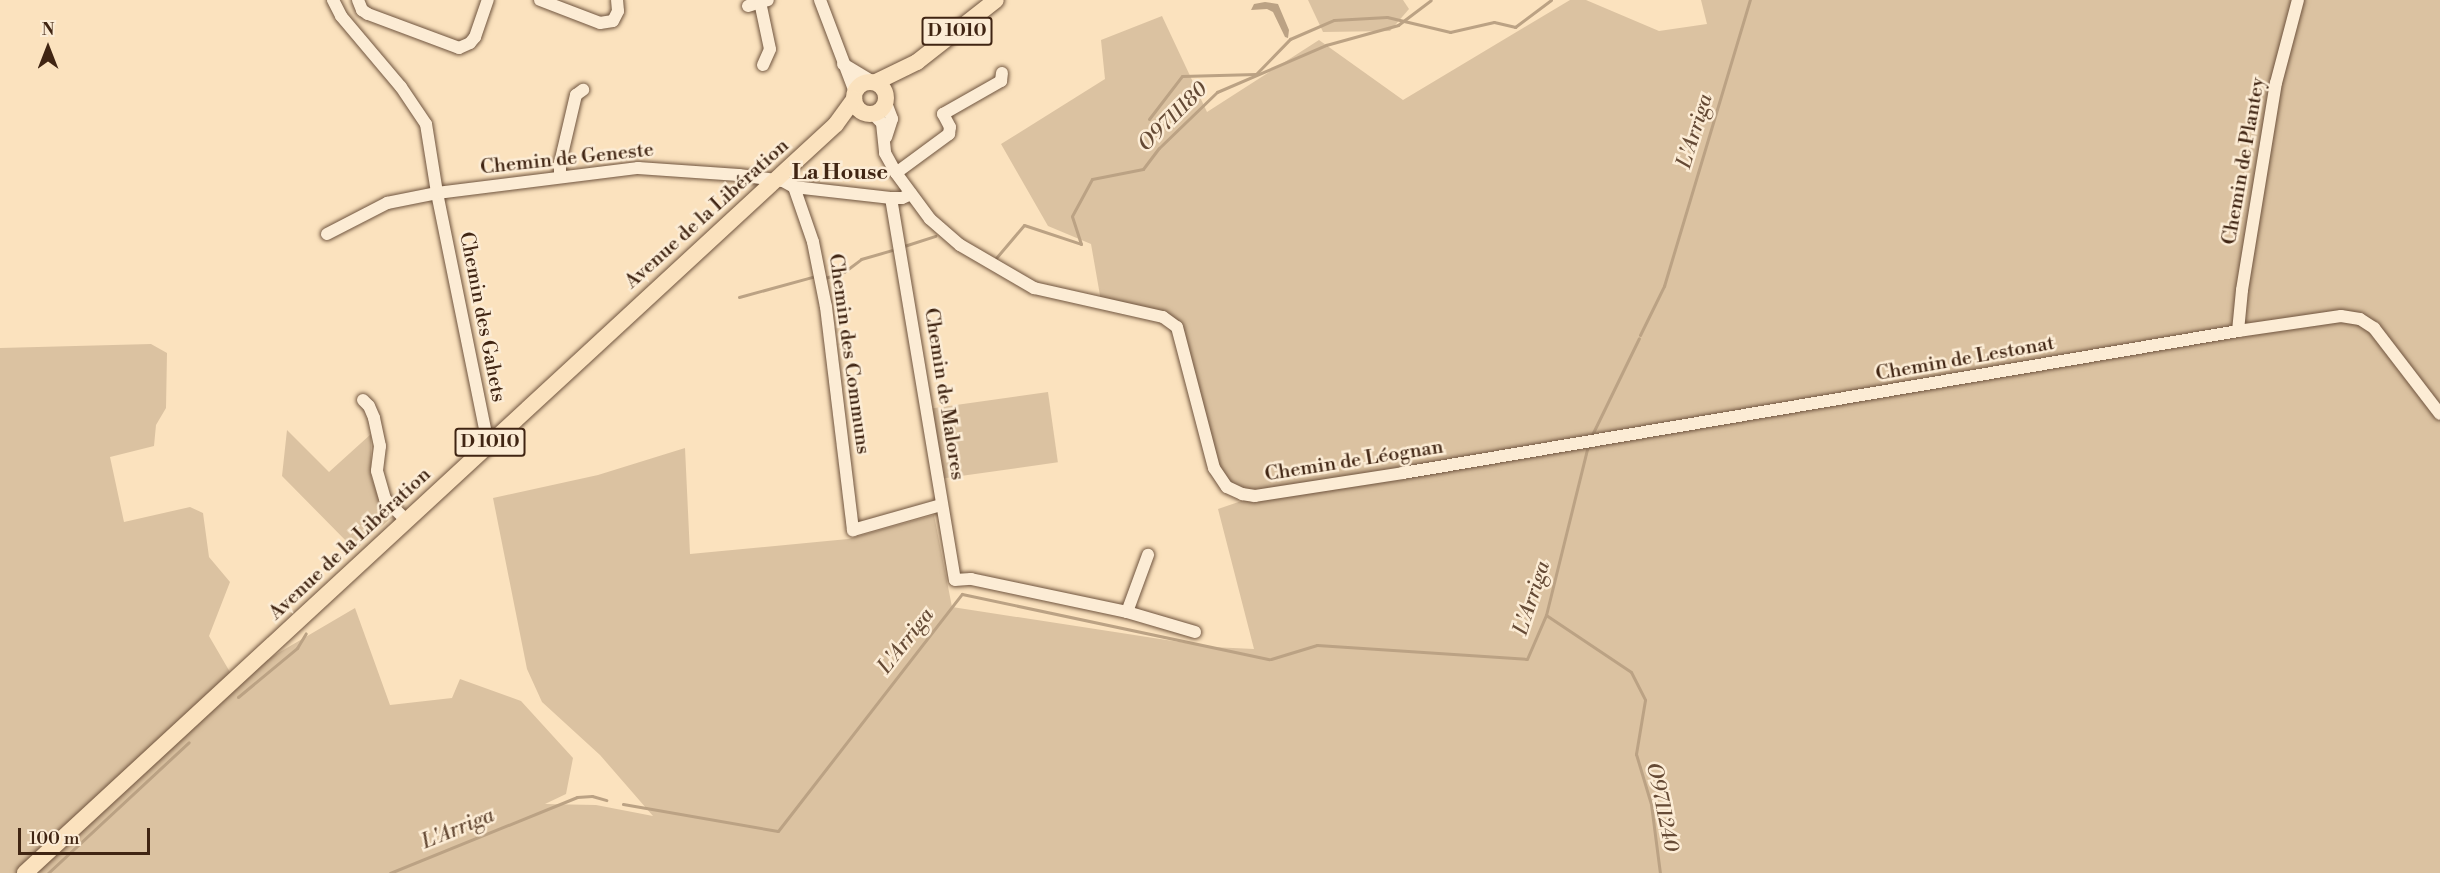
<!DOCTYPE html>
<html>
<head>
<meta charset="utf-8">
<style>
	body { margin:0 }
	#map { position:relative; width:2440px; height:873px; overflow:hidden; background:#fbe2be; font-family:"Libre Bodoni",serif }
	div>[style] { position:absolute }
	.green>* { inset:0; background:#dbc2a1; transform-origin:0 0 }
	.water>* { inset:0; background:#bba284 }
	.stream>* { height:3px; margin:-1.5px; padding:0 1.5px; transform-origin:1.5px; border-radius:1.5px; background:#bba284 }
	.roads { filter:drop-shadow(0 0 2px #6f543e) drop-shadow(0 0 2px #6f543e) }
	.minor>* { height:12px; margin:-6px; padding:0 6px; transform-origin:6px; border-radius:6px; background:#fcecd5 }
	.major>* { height:16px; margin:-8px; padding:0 8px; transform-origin:8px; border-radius:8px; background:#fbe2be }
	.major>.ring { margin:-8px; padding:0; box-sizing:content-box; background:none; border:16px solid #fbe2be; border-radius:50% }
	span { translate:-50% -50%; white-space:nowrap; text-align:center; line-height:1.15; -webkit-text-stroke:5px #fcecd5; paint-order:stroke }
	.shield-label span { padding:2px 4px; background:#fcecd5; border:2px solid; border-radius:4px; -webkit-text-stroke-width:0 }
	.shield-label { font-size:18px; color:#402513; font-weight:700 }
	.street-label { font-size:20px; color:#402513 }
	.water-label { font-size:21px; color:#654a35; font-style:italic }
	.quarter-label { font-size:22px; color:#402513; font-weight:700 }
	.north { position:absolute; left:18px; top:18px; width:60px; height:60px; -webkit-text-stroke:4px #fcecd5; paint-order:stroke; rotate:0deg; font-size:16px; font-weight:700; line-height:24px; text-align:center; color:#402513 }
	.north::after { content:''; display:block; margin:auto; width:21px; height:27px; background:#402513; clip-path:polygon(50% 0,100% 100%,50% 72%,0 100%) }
	.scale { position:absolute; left:18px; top:828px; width:132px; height:27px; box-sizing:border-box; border:3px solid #402513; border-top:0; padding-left:8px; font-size:18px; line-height:21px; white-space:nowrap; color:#402513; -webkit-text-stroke:4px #fcecd5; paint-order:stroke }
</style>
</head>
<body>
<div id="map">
	<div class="green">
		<i style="clip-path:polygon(1308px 0,1403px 0,1409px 9px,1390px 31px,1323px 32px)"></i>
		<i style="clip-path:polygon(1570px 0,1586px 0,1659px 31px,1707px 24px,1701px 0,2440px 0,2440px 873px,0 873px,0 348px,151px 344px,167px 353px,166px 408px,156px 425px,154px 446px,110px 457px,124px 522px,190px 507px,203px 513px,209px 557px,230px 582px,209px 636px,234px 679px,355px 608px,390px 705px,452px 698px,460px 679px,521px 701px,573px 758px,566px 794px,545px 804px,596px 805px,653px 816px,600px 755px,542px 702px,527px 669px,493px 498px,598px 475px,685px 448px,690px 554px,848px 539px,934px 515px,952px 607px,1212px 647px,1254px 649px,1218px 509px,1253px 497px,1220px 478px,1177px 327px,1101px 301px,1091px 244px,1048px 226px,1001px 144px,1105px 79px,1101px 40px,1162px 16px,1207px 112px,1319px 40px,1403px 100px)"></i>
		<i style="left:1048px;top:392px;width:71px;height:118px;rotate:82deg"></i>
		<i style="clip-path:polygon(287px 430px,329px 472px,371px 434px,371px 476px,380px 503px,391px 518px,355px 550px,282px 476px)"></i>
	</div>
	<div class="water">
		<i style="clip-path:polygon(1265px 2px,1278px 4px,1289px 30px,1288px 38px,1285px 37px,1273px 12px,1267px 9px,1251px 10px,1254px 4px)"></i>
	</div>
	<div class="stream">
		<i style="left:1149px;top:119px;width:54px;rotate:-52.5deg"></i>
		<i style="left:1182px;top:76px;width:74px;rotate:-1.5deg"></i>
		<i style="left:1256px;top:74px;width:49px;rotate:-45.8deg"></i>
		<i style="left:1290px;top:39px;width:48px;rotate:-23.4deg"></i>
		<i style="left:1334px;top:20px;width:53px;rotate:-3.2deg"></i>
		<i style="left:1387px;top:17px;width:65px;rotate:13.4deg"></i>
		<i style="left:1450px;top:32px;width:45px;rotate:-12.8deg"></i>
		<i style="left:1494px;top:22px;width:22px;rotate:13deg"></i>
		<i style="left:1515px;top:27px;width:45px;rotate:-36.9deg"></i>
		<i style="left:904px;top:246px;width:33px;rotate:-18deg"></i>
		<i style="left:996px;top:258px;width:43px;rotate:-49.7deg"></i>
		<i style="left:1024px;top:225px;width:60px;rotate:18.4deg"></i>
		<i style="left:1081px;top:244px;width:29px;rotate:-108deg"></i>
		<i style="left:1072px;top:216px;width:42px;rotate:-61.6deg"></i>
		<i style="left:1092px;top:179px;width:52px;rotate:-11.1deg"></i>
		<i style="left:1143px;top:169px;width:26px;rotate:-53deg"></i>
		<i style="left:1159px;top:148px;width:81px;rotate:-44deg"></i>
		<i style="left:1217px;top:92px;width:119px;rotate:-23.3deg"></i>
		<i style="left:1326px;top:45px;width:75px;rotate:-15.5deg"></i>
		<i style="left:1398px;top:25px;width:41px;rotate:-37.1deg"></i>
		<i style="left:825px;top:278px;width:20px;rotate:-18deg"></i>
		<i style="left:844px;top:272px;width:21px;rotate:-37deg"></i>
		<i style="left:861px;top:259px;width:32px;rotate:-16deg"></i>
		<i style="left:739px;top:297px;width:80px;rotate:-15.3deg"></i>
		<i style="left:1640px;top:335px;width:55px;rotate:-63.9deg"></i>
		<i style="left:1664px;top:286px;width:299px;rotate:-73.3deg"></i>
		<i style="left:1590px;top:439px;width:112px;rotate:-64.1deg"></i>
		<i style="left:1546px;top:615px;width:102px;rotate:33.8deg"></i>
		<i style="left:1631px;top:672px;width:31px;rotate:63deg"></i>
		<i style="left:1645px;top:700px;width:55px;rotate:99.5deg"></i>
		<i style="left:1636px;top:754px;width:52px;rotate:73.3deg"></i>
		<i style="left:1651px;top:804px;width:70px;rotate:82.6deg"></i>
		<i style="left:1271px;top:659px;width:48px;rotate:-16.9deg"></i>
		<i style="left:1317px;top:645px;width:210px;rotate:3.8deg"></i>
		<i style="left:1527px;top:659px;width:48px;rotate:-66.6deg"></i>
		<i style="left:1546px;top:615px;width:175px;rotate:-76.1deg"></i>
		<i style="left:238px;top:697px;width:77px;rotate:-39.7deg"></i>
		<i style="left:297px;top:648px;width:17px;rotate:-59deg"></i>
		<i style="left:623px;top:804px;width:157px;rotate:9.9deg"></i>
		<i style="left:778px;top:831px;width:300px;rotate:-52.2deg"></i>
		<i style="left:962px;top:594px;width:314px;rotate:12deg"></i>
		<i style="left:48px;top:873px;width:192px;rotate:-42.9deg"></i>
		<i style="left:390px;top:873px;width:202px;rotate:-22.1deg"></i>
		<i style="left:577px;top:797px;width:15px;rotate:-4deg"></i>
		<i style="left:592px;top:796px;width:15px;rotate:16deg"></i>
	</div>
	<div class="roads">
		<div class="minor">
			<i style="left:333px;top:0;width:18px;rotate:63deg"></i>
			<i style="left:341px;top:16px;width:93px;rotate:49.8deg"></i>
			<i style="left:401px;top:87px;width:45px;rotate:56deg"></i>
			<i style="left:426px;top:124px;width:70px;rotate:80.9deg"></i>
			<i style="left:437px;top:193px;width:246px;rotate:78.5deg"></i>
			<i style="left:486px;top:434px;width:14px;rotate:98deg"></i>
			<i style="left:358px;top:0;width:11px;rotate:68deg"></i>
			<i style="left:362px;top:10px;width:7px;rotate:34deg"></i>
			<i style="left:368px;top:14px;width:97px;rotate:20.5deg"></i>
			<i style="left:459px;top:48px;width:12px;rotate:-24deg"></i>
			<i style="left:470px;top:43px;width:8px;rotate:-50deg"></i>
			<i style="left:475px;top:37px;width:39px;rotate:-71deg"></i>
			<i style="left:540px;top:0;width:64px;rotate:21deg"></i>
			<i style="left:600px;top:23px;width:13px;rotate:-9deg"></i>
			<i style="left:613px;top:21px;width:11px;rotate:-63deg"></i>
			<i style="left:618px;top:11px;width:11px;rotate:-95deg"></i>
			<i style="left:820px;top:0;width:98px;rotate:69.2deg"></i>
			<i style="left:748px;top:6px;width:13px;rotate:-18deg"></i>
			<i style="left:843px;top:64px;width:33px;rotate:31deg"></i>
			<i style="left:763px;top:65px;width:17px;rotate:-66deg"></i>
			<i style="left:770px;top:49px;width:48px;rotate:-102deg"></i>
			<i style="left:760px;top:2px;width:8px;rotate:-14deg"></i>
			<i style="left:886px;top:103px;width:17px;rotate:69deg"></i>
			<i style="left:892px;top:119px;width:19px;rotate:108deg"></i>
			<i style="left:873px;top:114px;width:13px;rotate:45deg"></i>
			<i style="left:882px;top:123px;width:30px;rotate:84deg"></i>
			<i style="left:885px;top:153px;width:23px;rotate:61deg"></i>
			<i style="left:896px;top:173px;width:57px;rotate:53.5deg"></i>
			<i style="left:930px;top:219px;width:40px;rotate:41deg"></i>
			<i style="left:960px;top:245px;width:86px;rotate:30.2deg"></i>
			<i style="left:1034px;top:288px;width:132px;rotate:12.7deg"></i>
			<i style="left:1163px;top:317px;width:17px;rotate:36deg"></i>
			<i style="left:1177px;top:327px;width:146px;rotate:75.3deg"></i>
			<i style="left:1214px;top:468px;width:23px;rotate:56deg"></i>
			<i style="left:1227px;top:487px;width:17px;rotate:25deg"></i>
			<i style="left:1242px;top:494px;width:13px;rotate:9deg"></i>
			<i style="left:1255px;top:496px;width:150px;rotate:-8.8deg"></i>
			<i style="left:1403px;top:473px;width:847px;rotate:-9.65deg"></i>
			<i style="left:2238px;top:331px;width:104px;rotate:-8.3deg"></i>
			<i style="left:2341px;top:316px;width:19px;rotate:9deg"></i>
			<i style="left:2360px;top:319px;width:17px;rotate:33deg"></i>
			<i style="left:2374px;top:328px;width:108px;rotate:52.5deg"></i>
			<i style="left:896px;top:173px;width:66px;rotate:-36.3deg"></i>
			<i style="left:949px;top:134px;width:7px;rotate:-82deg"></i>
			<i style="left:950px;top:127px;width:15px;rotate:-118deg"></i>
			<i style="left:943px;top:114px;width:67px;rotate:-29.6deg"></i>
			<i style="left:1001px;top:81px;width:8px;rotate:-83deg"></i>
			<i style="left:560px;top:177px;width:14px;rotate:-90deg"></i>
			<i style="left:560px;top:163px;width:70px;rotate:-76.8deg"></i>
			<i style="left:576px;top:95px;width:9px;rotate:-36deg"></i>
			<i style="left:794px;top:187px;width:58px;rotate:70.9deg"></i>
			<i style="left:813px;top:242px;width:66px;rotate:78.7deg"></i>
			<i style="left:826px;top:307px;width:225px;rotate:83.1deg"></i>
			<i style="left:853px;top:530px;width:91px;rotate:-15.9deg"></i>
			<i style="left:891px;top:198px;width:387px;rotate:80.5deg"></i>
			<i style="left:955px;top:580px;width:16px;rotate:-4deg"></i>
			<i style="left:971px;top:579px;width:159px;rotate:11.9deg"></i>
			<i style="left:1127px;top:612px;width:61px;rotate:-69.8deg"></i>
			<i style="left:327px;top:234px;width:68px;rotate:-27.3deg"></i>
			<i style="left:387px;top:203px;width:51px;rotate:-11.3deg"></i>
			<i style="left:437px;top:193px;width:203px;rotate:-7.1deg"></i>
			<i style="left:638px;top:168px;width:101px;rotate:4deg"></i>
			<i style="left:739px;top:175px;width:44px;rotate:7.8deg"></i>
			<i style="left:783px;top:181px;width:13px;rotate:29deg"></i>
			<i style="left:794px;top:187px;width:98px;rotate:6.5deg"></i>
			<i style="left:891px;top:198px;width:11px"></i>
			<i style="left:902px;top:198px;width:10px;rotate:-24deg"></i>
			<i style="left:2238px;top:331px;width:41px;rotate:-84.4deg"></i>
			<i style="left:2242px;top:290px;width:210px;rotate:-80.7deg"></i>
			<i style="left:2276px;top:83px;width:86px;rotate:-75.2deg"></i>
			<i style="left:363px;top:400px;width:8px;rotate:45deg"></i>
			<i style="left:369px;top:406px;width:13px;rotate:67deg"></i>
			<i style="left:374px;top:418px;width:29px;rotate:78deg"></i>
			<i style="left:380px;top:446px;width:25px;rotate:97deg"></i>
			<i style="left:377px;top:471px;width:29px;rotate:74deg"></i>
			<i style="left:385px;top:499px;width:31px;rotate:45deg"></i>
			<i style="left:1127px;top:612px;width:71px;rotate:16.4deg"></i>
		</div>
		<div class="major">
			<i class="ring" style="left:854px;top:82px;width:16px;height:16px"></i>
			<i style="left:876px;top:82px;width:46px;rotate:-26deg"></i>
			<i style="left:917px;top:62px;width:100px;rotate:-38.1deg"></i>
			<i style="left:25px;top:873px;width:1104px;rotate:-42.72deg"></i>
			<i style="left:836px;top:124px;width:31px;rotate:-54deg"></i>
		</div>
	</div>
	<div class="shield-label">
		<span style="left:957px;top:31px">D 1010</span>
		<span style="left:490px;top:442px">D 1010</span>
	</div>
	<div class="street-label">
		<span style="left:567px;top:159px;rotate:-6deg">Chemin de Geneste</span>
		<span style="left:2244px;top:161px;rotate:-80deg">Chemin de Plantey</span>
		<span style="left:707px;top:214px;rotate:-42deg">Avenue de la Libération</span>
		<span style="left:482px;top:317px;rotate:79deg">Chemin des Gahets</span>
		<span style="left:849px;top:354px;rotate:82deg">Chemin des Communs</span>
		<span style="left:1965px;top:359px;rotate:-10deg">Chemin de Lestonat</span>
		<span style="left:944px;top:394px;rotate:81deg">Chemin de Malores</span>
		<span style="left:1354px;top:461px;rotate:-9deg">Chemin de Léognan</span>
		<span style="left:350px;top:544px;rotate:-43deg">Avenue de la Libération</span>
	</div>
	<div class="water-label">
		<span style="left:1173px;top:117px;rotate:-45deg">O9711180</span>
		<span style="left:1695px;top:131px;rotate:-73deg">L'Arriga</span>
		<span style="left:1532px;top:598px;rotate:-72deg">L'Arriga</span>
		<span style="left:906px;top:641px;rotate:-52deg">L'Arriga</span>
		<span style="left:1662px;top:807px;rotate:78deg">O9711240</span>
		<span style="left:458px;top:829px;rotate:-22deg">L'Arriga</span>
	</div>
	<div class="quarter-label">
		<span style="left:840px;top:173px">La House</span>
	</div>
	<div class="north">N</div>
	<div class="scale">100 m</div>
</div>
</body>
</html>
